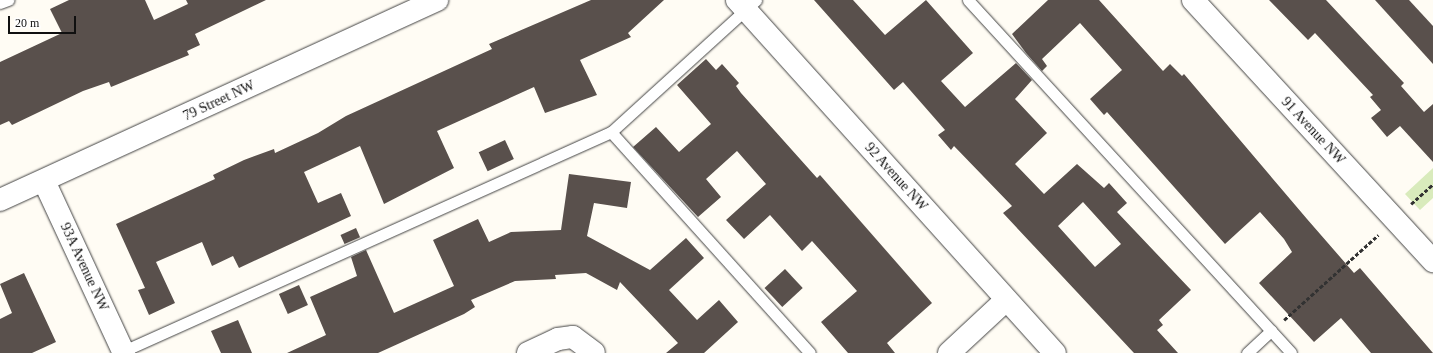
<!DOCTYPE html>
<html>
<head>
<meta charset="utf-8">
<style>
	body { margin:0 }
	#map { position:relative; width:1433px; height:353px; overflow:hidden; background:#fffcf4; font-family:"Times New Roman",serif }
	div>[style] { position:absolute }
	.green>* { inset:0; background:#d9ebbc }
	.building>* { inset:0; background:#59504c; transform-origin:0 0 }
	.path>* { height:2.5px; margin-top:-1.25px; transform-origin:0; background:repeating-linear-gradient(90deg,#323232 0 4px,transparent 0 6px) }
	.roads { filter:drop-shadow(0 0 1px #434343) drop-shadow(0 0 1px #434343) }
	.service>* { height:11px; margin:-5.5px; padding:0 5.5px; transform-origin:5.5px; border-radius:5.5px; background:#fff }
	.minor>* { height:22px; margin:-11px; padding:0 11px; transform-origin:11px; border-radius:11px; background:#fff }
	.tertiary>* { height:22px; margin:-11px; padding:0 11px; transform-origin:11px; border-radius:11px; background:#fff }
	span { translate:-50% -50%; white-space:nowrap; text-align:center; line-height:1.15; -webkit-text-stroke:4px #fff; paint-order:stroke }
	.street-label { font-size:14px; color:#101010 }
	.scale { position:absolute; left:8px; top:16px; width:68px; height:18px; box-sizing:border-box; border:2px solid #101010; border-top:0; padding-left:5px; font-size:12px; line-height:14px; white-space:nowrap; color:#101010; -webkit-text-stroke:3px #fff; paint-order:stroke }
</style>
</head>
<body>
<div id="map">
	<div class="green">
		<i style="clip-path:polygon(1433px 168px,1433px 198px,1420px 210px,1405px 194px)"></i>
	</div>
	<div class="building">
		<i style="clip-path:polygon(69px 0,145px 0,154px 20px,188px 4px,186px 0,266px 0,195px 34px,200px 45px,187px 51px,189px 55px,111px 87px,109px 82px,83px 91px,12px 125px,9px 121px,0 125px,0 62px,62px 33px,50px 9px)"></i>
		<i style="clip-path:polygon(591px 0,664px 0,628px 33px,631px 37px,580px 60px,597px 95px,545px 113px,534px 87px,437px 131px,454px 168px,384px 204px,360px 146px,304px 172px,318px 203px,341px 193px,351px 216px,239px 268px,233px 256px,212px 266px,202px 242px,156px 262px,175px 303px,149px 315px,138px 290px,145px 288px,116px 224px,215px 179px,213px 175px,244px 160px,274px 149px,275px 153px,318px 133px,346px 116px,492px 49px,489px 44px)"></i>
		<i style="clip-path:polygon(evenodd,814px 0,853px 0,885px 35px,926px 0,973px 53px,941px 81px,965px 107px,1016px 63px,1032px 80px,1015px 99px,1047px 133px,1015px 164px,1044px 194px,1077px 164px,1104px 188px,1109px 183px,1127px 203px,1117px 212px,1191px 290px,1159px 320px,1163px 325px,1157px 330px,1178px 353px,1134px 353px,1003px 213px,1012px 206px,954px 146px,951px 150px,938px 135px,945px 130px,903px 82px,894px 90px,814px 0,1083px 202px,1121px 244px,1095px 267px,1058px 226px,1083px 202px)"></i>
		<i style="clip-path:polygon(1048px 0,1099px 0,1163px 71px,1170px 64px,1182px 76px,1184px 74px,1307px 219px,1354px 273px,1360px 268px,1433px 353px,1371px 353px,1341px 318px,1314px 342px,1259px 283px,1292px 252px,1284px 239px,1260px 212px,1225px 244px,1107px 112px,1104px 115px,1090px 99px,1122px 70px,1080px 23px,1042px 59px,1047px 66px,1042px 71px,1026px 53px,1012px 34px)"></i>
		<i style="clip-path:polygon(1269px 0,1326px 0,1404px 83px,1401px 86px,1424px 112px,1433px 104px,1433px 162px,1400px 126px,1387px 137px,1371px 118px,1381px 110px,1370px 97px,1373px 95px,1315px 33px,1308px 40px)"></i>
		<i style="clip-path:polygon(1375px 0,1409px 0,1433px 26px,1433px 64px)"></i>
		<i style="clip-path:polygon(706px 59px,716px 70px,722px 64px,739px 83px,736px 86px,741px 93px,817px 178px,820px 175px,932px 303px,887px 343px,895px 353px,848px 353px,821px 322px,857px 291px,812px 241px,802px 251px,770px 215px,744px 239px,726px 220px,766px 184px,737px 151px,706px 179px,721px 197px,698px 217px,633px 147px,656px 127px,679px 152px,711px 124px,677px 85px)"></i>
		<i style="left:505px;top:140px;width:21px;height:29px;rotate:65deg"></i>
		<i style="clip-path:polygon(569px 174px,631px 182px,627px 208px,594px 203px,587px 236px,650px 270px,686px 238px,704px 258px,669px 290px,697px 320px,719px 300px,738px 322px,704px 353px,666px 353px,678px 343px,620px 282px,617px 290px,586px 273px,555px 275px,556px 279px,515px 281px,471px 300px,475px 307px,464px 314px,378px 353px,287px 353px,326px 335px,310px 297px,357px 276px,351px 257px,366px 250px,394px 313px,454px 286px,433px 240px,478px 219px,489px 242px,511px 232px,561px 230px)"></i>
		<i style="left:356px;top:228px;width:10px;height:17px;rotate:66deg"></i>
		<i style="left:785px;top:269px;width:26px;height:28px;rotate:47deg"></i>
		<i style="clip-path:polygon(24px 273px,56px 342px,32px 353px,0 353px,0 319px,12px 313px,0 284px)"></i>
		<i style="left:299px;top:285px;width:22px;height:22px;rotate:66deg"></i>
		<i style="clip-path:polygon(238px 320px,252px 353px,221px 353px,211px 331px)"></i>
	</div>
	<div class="path">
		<i style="left:1411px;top:204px;width:30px;rotate:-42deg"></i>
		<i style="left:1284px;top:320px;width:127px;rotate:-42.1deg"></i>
	</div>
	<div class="roads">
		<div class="service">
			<i style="left:968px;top:0;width:478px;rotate:47.5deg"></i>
			<i style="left:0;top:3px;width:9px;rotate:-21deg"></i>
			<i style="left:611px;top:132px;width:297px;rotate:48deg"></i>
			<i style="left:119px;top:353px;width:539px;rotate:-24.19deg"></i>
			<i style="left:611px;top:132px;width:196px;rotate:-42.3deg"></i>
			<i style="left:1247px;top:353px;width:33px;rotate:-43deg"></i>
		</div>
		<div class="minor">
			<i style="left:737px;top:0;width:475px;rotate:48deg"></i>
			<i style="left:1193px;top:0;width:355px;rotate:47.4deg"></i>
			<i style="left:44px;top:181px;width:190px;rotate:65.1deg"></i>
			<i style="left:528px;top:353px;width:33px;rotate:-25deg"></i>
			<i style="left:558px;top:339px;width:15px;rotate:-8deg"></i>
			<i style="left:573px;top:337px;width:26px;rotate:37deg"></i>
			<i style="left:949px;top:353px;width:78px;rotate:-42.9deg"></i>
		</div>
		<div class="tertiary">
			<i style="left:0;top:200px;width:481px;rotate:-24.6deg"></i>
		</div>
	</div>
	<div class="street-label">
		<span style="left:219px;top:101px;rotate:-25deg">79 Street NW</span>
		<span style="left:1313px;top:131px;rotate:47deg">91 Avenue NW</span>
		<span style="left:896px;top:177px;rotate:48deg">92 Avenue NW</span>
		<span style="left:84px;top:267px;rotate:65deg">93A Avenue NW</span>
	</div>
	<div class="scale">20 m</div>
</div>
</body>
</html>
